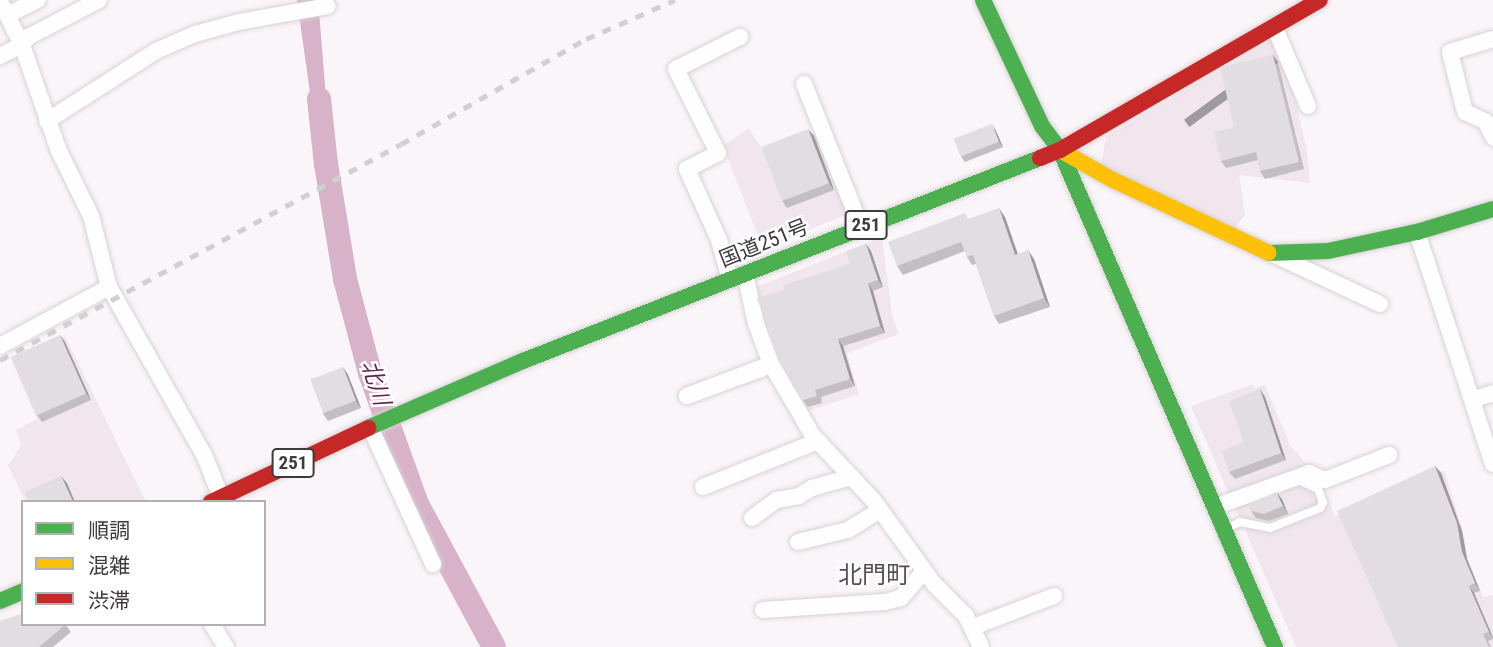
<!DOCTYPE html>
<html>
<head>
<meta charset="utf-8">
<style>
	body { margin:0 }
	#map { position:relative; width:1493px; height:647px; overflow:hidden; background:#faf5f8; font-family:"Roboto Condensed","Noto Sans JP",sans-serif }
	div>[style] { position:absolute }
	.built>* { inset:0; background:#f1e6ed }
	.water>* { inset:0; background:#d7b2c9 }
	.river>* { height:24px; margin:-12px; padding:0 12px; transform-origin:12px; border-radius:12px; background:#d7b2c9 }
	.roads { filter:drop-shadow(0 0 2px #d7d2d5) drop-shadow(0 0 2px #d7d2d5) }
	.lane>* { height:8px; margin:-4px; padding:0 4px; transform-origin:4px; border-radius:4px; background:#fefefe }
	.street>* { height:16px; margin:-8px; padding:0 8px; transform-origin:8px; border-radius:8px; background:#fefefe }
	.fast>* { height:16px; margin:-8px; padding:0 8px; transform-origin:8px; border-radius:8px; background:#4caf50 }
	.slow>* { height:16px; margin:-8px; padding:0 8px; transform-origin:8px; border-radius:8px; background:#ffc107 }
	.jam>* { height:16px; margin:-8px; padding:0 8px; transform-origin:8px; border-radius:8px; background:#c62828 }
	.rail>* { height:4.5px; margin-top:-2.25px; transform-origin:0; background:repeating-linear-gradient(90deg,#d0d0d0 0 9px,transparent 0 18px) }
	.wall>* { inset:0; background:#c2bec1 }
	.shaded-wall>* { inset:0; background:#9e9b9d; transform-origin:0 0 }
	.building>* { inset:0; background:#e2dde0; transform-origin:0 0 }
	span { translate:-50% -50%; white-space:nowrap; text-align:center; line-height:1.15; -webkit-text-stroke:5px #fff; paint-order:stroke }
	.shield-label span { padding:2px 5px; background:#fff; border:2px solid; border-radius:5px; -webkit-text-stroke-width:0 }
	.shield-label { font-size:19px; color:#3f3b3d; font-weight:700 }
	.street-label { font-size:21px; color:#3f3b3d }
	.water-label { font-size:23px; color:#61234e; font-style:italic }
	.quarter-label { font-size:24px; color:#564e53 }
	.legend { position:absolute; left:21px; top:500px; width:245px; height:126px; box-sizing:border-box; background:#fff; border:2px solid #b2b1b1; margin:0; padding:9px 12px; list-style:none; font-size:21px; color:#3f3b3d }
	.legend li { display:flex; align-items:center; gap:14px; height:35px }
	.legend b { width:35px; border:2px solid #b2b1b1 }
</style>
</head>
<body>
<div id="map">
	<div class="built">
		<i style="clip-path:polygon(1273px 40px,1291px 81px,1307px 151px,1310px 183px,1239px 175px,1245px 215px,1234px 229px,1101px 165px,1106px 137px)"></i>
		<i style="clip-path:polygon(749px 128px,764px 152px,816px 132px,847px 214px,763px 249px,723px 146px)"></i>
		<i style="clip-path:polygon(882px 237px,892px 315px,899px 334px,847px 353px,859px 394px,805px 412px,774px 362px,754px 288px)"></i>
		<i style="clip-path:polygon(65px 336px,146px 502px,26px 502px,8px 465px,21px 446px,16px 430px,37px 419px,13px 363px)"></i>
		<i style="clip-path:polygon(1253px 384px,1254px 388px,1265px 385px,1290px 445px,1308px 466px,1229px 494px,1191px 406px)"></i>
		<i style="clip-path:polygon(1444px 470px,1463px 531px,1468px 560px,1483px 597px,1493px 595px,1493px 647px,1296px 647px,1235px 507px,1308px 478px,1322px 486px,1335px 516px)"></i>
	</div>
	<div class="water">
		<i style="clip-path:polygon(297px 0,318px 0,326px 97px,311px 100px)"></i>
	</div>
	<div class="river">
		<i style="left:319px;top:99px;width:65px;rotate:83.9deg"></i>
		<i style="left:326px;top:164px;width:117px;rotate:80.6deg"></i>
		<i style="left:345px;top:279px;width:97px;rotate:75.1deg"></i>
		<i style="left:370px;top:373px;width:139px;rotate:70.3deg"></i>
		<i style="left:417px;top:504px;width:162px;rotate:61.7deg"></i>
	</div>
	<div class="roads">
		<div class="lane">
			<i style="left:1226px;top:529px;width:16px;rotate:-27deg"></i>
			<i style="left:1240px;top:522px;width:31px;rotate:11deg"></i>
			<i style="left:1270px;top:528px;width:54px;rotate:-21.8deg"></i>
			<i style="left:1320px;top:508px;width:7px;rotate:-63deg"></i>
			<i style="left:1323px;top:502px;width:14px;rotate:-111deg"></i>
			<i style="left:1318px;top:489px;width:23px;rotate:-155deg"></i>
		</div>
		<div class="street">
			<i style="left:0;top:1px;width:49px;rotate:63.4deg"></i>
			<i style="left:22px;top:45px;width:112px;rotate:70.8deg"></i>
			<i style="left:59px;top:151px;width:72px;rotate:63.8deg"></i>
			<i style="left:91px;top:216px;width:73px;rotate:75.8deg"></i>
			<i style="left:109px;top:287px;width:195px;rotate:60.5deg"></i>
			<i style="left:205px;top:457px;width:43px;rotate:68.2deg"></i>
			<i style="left:7px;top:15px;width:34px;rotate:-26deg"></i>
			<i style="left:1274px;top:26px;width:87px;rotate:67deg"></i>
			<i style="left:1493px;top:39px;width:45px;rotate:163.2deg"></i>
			<i style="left:1450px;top:52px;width:62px;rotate:76deg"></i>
			<i style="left:1465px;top:112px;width:23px;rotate:25deg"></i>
			<i style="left:1486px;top:122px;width:17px;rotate:65deg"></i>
			<i style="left:0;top:56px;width:25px;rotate:-27deg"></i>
			<i style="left:22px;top:45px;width:10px;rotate:-53deg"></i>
			<i style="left:28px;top:37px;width:80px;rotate:-27.5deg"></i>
			<i style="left:804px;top:84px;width:154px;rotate:68.3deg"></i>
			<i style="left:47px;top:121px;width:130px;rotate:-32.7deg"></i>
			<i style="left:156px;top:51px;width:43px;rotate:-23.6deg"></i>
			<i style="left:195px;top:34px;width:46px;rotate:-15.3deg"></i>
			<i style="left:239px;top:22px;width:90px;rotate:-10.2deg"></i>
			<i style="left:1417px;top:232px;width:244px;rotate:71.9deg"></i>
			<i style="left:1275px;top:255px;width:116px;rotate:25deg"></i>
			<i style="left:745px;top:274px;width:51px;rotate:77.6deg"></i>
			<i style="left:756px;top:324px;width:43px;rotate:69.4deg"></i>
			<i style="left:771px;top:364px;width:83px;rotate:59.7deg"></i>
			<i style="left:813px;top:436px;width:88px;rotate:46.8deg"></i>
			<i style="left:873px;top:500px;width:104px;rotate:54deg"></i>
			<i style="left:934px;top:584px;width:45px;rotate:45deg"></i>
			<i style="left:966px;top:616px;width:34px;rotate:64deg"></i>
			<i style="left:730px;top:279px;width:41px;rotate:-105.8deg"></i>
			<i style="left:719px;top:240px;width:78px;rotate:-114.3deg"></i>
			<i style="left:687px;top:169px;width:35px;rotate:-27deg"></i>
			<i style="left:718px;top:153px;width:94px;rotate:-116.6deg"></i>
			<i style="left:676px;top:69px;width:72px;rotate:-26.6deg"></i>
			<i style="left:0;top:346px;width:124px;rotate:-28.4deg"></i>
			<i style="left:771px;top:364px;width:11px;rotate:153deg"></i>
			<i style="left:761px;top:369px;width:79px;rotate:160deg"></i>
			<i style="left:687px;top:396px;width:90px;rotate:-20.9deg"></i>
			<i style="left:1472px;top:400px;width:22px;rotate:-18deg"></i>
			<i style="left:370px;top:427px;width:151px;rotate:65.3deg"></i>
			<i style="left:703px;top:487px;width:124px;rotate:-21.8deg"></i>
			<i style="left:1214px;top:507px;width:101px;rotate:-19.7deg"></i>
			<i style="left:1309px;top:473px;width:17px;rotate:24deg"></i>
			<i style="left:1325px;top:480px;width:69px;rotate:-21.3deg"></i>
			<i style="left:752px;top:518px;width:31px;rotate:-36deg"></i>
			<i style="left:777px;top:500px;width:22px;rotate:-10deg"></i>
			<i style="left:799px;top:496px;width:15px;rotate:-32deg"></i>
			<i style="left:812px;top:488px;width:41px;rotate:-15.8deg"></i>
			<i style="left:798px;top:542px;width:51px;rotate:-13.5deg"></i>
			<i style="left:848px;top:530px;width:38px;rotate:-32deg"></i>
			<i style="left:763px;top:610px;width:122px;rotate:-3.8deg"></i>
			<i style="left:885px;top:602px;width:16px;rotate:-14deg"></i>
			<i style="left:901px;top:598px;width:35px;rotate:-49deg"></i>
			<i style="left:212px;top:624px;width:27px;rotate:59deg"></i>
			<i style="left:973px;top:627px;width:87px;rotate:-20.9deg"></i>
		</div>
		<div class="fast">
			<i style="left:983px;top:0;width:139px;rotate:64.9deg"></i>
			<i style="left:1042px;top:126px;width:30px;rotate:53deg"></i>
			<i style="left:1060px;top:150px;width:542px;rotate:66.61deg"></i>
			<i style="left:1269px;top:253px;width:59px;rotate:-1.9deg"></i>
			<i style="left:1328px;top:251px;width:91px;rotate:-12.1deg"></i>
			<i style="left:1417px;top:232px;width:79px;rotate:-16.8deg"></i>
			<i style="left:368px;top:428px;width:169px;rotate:-23.4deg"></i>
			<i style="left:523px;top:361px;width:555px;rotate:-21.44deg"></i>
			<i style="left:0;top:601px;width:25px;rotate:-23deg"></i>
		</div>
		<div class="slow">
			<i style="left:1060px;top:150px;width:59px;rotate:29.6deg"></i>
			<i style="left:1111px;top:179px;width:174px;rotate:25.1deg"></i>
		</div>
		<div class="jam">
			<i style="left:1040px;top:158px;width:22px;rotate:-22deg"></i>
			<i style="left:1060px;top:150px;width:300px;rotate:-30deg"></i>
			<i style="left:211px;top:502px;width:174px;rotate:-25.2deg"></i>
		</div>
	</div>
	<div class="rail">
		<i style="left:0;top:360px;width:455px;rotate:-28.3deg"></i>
		<i style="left:401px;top:144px;width:213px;rotate:-29.6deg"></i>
		<i style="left:586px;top:39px;width:97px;rotate:-23.7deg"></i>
	</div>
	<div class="wall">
		<i style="clip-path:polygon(1273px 55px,1278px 62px,1304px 169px,1265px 179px,1260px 171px,1258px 160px,1226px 168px,1221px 161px,1234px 127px)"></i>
		<i style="clip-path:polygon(995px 129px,1003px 147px,965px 162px,961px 157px)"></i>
		<i style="clip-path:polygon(814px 136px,834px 190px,787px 208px,782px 201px)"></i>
		<i style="clip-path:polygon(1005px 217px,1017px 254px,1034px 259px,1050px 307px,999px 324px,994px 316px,976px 264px,972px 265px,967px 257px,965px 251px,903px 275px,897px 266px,969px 219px)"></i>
		<i style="clip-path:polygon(866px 244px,871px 251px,883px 287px,873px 291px,885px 333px,843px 346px,855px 386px,821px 397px,822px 403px,808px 407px,803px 400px,785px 289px,850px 264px)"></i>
		<i style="clip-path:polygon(60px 335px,65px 342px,91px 400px,42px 422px,37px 415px)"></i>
		<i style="clip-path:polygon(343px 367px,348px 375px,361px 408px,328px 421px,323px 414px)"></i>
		<i style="clip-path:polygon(1260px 389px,1265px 397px,1286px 460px,1235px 479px,1229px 472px,1244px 442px)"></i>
		<i style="clip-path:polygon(1435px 466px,1441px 473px,1462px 531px,1467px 559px,1480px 591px,1474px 593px,1493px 637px,1493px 639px,1488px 641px,1491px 647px,1398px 647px)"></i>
		<i style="clip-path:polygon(1282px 499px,1288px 514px,1269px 521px,1256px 518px,1251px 511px)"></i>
		<i style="clip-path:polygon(65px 624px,71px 632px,53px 647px,0 647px)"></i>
	</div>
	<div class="shaded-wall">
		<i style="left:1273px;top:55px;width:9px;height:110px;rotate:54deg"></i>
		<i style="clip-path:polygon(992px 124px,995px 129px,1003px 147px,999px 142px)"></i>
		<i style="clip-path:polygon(808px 129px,814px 136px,834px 190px,829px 183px)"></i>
		<i style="clip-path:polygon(999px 208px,1005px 217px,1021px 263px,1015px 255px)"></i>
		<i style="clip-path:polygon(866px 244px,871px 251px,883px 287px,878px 280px)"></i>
		<i style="clip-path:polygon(1028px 250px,1034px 259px,1050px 307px,1044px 298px)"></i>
		<i style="clip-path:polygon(868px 283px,873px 291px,885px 333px,880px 326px)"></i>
		<i style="clip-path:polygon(60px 335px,65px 342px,91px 400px,86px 393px)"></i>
		<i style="clip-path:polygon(838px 339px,843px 346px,855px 386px,850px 379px)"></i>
		<i style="clip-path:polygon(343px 367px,348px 375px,361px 408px,356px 401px)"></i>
		<i style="clip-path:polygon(1260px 389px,1265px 397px,1286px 460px,1281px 453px)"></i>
		<i style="clip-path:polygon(1435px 466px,1441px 473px,1462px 531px,1467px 559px,1480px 591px,1475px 583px,1462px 552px)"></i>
		<i style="clip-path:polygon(61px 476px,67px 483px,75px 502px,73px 502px)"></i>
		<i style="clip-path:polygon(1276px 492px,1282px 499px,1288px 514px,1283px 506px)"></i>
		<i style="clip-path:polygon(1469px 586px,1474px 593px,1493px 638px,1489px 632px)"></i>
	</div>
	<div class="building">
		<i style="clip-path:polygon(1273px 55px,1299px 162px,1260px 171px,1256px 152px,1221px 161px,1214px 132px,1234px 127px,1220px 67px)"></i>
		<i style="left:992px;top:124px;width:19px;height:41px;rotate:69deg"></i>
		<i style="left:808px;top:129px;width:58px;height:50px;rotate:69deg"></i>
		<i style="clip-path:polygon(999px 208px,1015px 255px,1028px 250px,1044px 298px,994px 316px,973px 255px,967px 257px,961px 242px,897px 266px,888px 242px,965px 213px,968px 219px)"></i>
		<i style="clip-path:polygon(866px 244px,878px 280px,868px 283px,880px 326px,838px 339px,850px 379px,815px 390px,817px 396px,803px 400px,775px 352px,757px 298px,785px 289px,783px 285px,850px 264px,846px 251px)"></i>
		<i style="left:60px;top:335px;width:64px;height:54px;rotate:66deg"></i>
		<i style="left:343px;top:367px;width:36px;height:35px;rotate:69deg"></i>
		<i style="clip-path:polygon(1260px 389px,1281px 453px,1229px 472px,1222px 451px,1244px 442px,1229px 401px)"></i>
		<i style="clip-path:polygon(1435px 466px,1457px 523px,1462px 552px,1475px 583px,1469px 586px,1489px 632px,1483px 634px,1489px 647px,1398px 647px,1337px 511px)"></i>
		<i style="clip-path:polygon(61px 476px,73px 502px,29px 502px,25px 492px)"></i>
		<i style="clip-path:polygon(1276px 492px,1283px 506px,1264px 514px,1251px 511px,1248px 504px)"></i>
		<i style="clip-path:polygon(23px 613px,23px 624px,66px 624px,39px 647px,0 647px,0 621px)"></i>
	</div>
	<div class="shield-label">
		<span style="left:866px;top:225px">251</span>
		<span style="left:293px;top:463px">251</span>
	</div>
	<div class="street-label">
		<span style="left:764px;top:243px;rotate:-22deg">国道251号</span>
	</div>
	<div class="water-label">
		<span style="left:375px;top:383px;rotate:72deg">北川</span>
	</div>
	<div class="quarter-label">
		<span style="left:874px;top:576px">北門町</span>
	</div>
	<ul class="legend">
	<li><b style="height:9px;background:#4caf50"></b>順調</li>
	<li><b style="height:9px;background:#ffc107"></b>混雑</li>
	<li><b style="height:9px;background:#c62828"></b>渋滞</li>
	</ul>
</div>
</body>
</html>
